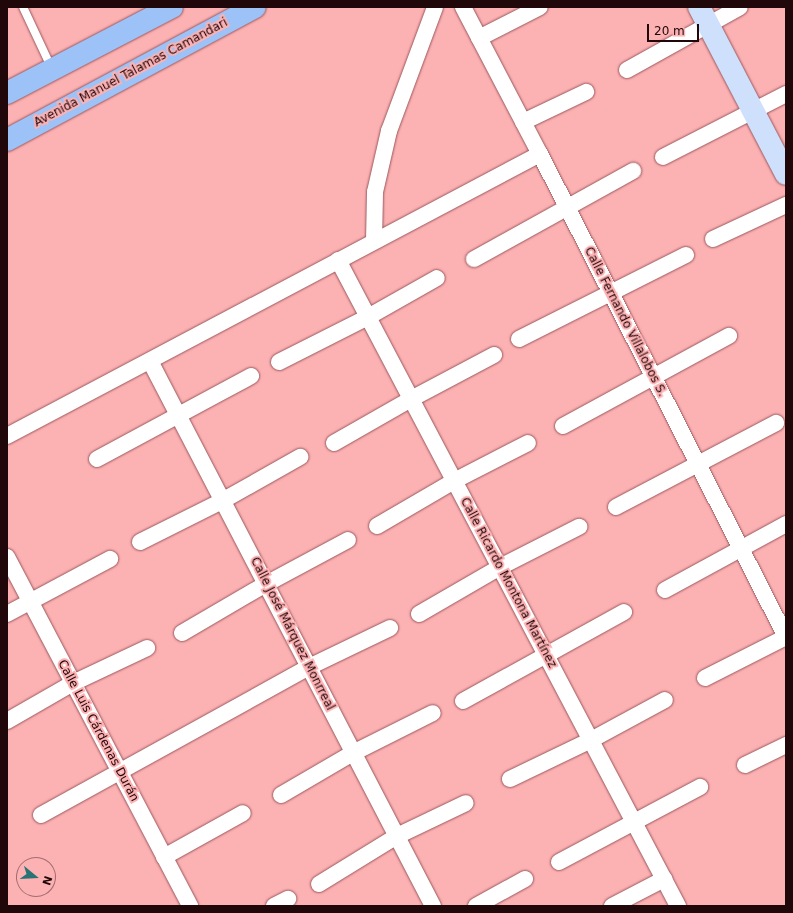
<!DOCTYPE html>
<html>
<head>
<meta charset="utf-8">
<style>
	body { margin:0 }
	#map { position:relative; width:793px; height:913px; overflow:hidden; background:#fcb1b3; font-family:"DejaVu Sans",sans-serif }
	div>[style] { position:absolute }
	.roads { filter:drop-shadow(0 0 1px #9b585c) drop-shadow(0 0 1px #9b585c) }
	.lane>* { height:8px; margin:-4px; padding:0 4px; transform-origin:4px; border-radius:4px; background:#fff }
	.street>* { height:16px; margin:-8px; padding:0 8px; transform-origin:8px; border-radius:8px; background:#fff }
	.secondary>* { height:22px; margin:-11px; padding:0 11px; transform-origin:11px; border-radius:11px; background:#cee0fb }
	.primary>* { height:22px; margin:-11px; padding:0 11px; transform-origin:11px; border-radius:11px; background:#9cc2f7 }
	span { translate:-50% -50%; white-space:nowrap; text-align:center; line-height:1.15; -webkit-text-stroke:4px #fcb1b3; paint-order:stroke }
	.street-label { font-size:12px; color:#200709 }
	.frame { position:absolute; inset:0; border:8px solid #200709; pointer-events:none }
	.north { position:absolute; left:16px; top:857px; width:40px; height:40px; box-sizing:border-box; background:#fcb1b3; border:1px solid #a46d6f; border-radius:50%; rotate:108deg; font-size:11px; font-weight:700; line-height:16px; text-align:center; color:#200709 }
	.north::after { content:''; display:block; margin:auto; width:14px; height:18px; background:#297375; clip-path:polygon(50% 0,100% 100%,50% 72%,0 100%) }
	.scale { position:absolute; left:647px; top:24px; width:52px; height:18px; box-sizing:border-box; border:2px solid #200709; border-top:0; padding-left:5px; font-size:12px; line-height:14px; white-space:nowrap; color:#200709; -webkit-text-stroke:3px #fcb1b3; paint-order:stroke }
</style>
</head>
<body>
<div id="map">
	<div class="roads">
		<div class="lane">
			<i style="left:23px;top:7px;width:68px;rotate:64.9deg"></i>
		</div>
		<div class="street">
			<i style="left:463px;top:7px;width:166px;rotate:62.4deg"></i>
			<i style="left:540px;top:154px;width:542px;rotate:63.01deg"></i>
			<i style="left:479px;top:38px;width:68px;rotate:-26.9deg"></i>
			<i style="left:627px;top:70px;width:129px;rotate:-29.1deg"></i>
			<i style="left:523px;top:122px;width:70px;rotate:-25.5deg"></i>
			<i style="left:663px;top:157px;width:138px;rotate:-27.1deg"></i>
			<i style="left:713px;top:239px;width:81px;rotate:-25deg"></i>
			<i style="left:374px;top:241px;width:49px;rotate:-88.8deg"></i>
			<i style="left:375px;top:192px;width:63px;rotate:-77.1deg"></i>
			<i style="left:389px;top:131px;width:132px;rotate:-69.6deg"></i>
			<i style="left:474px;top:259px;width:182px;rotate:-29deg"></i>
			<i style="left:338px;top:260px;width:730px;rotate:62.24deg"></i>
			<i style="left:519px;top:339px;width:187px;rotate:-26.7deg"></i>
			<i style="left:150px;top:361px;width:614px;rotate:62.56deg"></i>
			<i style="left:279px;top:362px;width:100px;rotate:-26.8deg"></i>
			<i style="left:368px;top:317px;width:79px;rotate:-29.5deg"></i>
			<i style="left:563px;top:426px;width:189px;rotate:-28.5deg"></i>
			<i style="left:7px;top:436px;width:603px;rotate:-27.88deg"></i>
			<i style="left:334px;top:443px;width:89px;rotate:-29.7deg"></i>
			<i style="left:411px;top:399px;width:94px;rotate:-27.9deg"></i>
			<i style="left:97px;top:459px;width:175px;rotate:-28.3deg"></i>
			<i style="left:616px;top:507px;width:181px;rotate:-27.7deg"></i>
			<i style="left:377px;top:526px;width:89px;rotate:-30.3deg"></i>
			<i style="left:454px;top:481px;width:83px;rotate:-27.2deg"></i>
			<i style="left:140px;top:542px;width:92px;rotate:-26.6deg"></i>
			<i style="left:222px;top:501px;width:90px;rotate:-29.4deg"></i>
			<i style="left:7px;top:557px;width:394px;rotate:62.3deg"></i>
			<i style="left:665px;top:590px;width:138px;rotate:-28.6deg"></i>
			<i style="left:7px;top:614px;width:117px;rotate:-28.1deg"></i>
			<i style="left:419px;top:614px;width:94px;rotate:-30.1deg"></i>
			<i style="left:500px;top:567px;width:89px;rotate:-26.9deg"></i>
			<i style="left:182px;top:633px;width:97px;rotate:-30.3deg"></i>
			<i style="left:266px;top:584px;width:93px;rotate:-28.2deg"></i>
			<i style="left:705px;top:678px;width:91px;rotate:-26.8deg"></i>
			<i style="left:463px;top:701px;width:184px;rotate:-28.9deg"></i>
			<i style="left:7px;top:721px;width:76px;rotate:-29.9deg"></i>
			<i style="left:73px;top:683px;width:82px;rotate:-25.3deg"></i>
			<i style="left:745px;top:765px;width:46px;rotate:-26deg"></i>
			<i style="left:510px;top:779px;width:90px;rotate:-25.7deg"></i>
			<i style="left:591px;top:740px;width:84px;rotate:-28.4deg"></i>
			<i style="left:281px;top:795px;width:83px;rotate:-30.3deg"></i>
			<i style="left:353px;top:753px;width:89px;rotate:-26.6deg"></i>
			<i style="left:41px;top:815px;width:306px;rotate:-28.9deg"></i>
			<i style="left:309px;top:667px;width:90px;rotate:-25.7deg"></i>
			<i style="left:164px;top:857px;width:90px;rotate:-29.1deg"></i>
			<i style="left:559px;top:862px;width:160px;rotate:-28deg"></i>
			<i style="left:319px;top:884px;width:92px;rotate:-31.6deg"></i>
			<i style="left:397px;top:836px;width:76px;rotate:-25.6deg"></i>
			<i style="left:274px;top:906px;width:16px;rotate:-27deg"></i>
			<i style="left:476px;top:906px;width:56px;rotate:-28.9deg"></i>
			<i style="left:612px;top:906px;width:59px;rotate:-27.4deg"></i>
		</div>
		<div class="secondary">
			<i style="left:699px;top:7px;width:188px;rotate:62.5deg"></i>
		</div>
		<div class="primary">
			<i style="left:7px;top:93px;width:186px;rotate:-27.5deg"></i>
			<i style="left:7px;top:140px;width:281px;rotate:-28.2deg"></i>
		</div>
	</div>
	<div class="street-label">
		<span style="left:131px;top:73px;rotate:-28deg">Avenida Manuel Talamas Camandari</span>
		<span style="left:625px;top:322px;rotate:63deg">Calle Fernando Villalobos S.</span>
		<span style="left:508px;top:583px;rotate:62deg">Calle Ricardo Montona Martínez</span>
		<span style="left:292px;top:634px;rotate:63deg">Calle José Márquez Monrreal</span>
		<span style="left:98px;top:731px;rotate:62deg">Calle Luis Cárdenas Durán</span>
	</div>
	<div class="frame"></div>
	<div class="north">N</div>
	<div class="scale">20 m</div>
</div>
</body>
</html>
